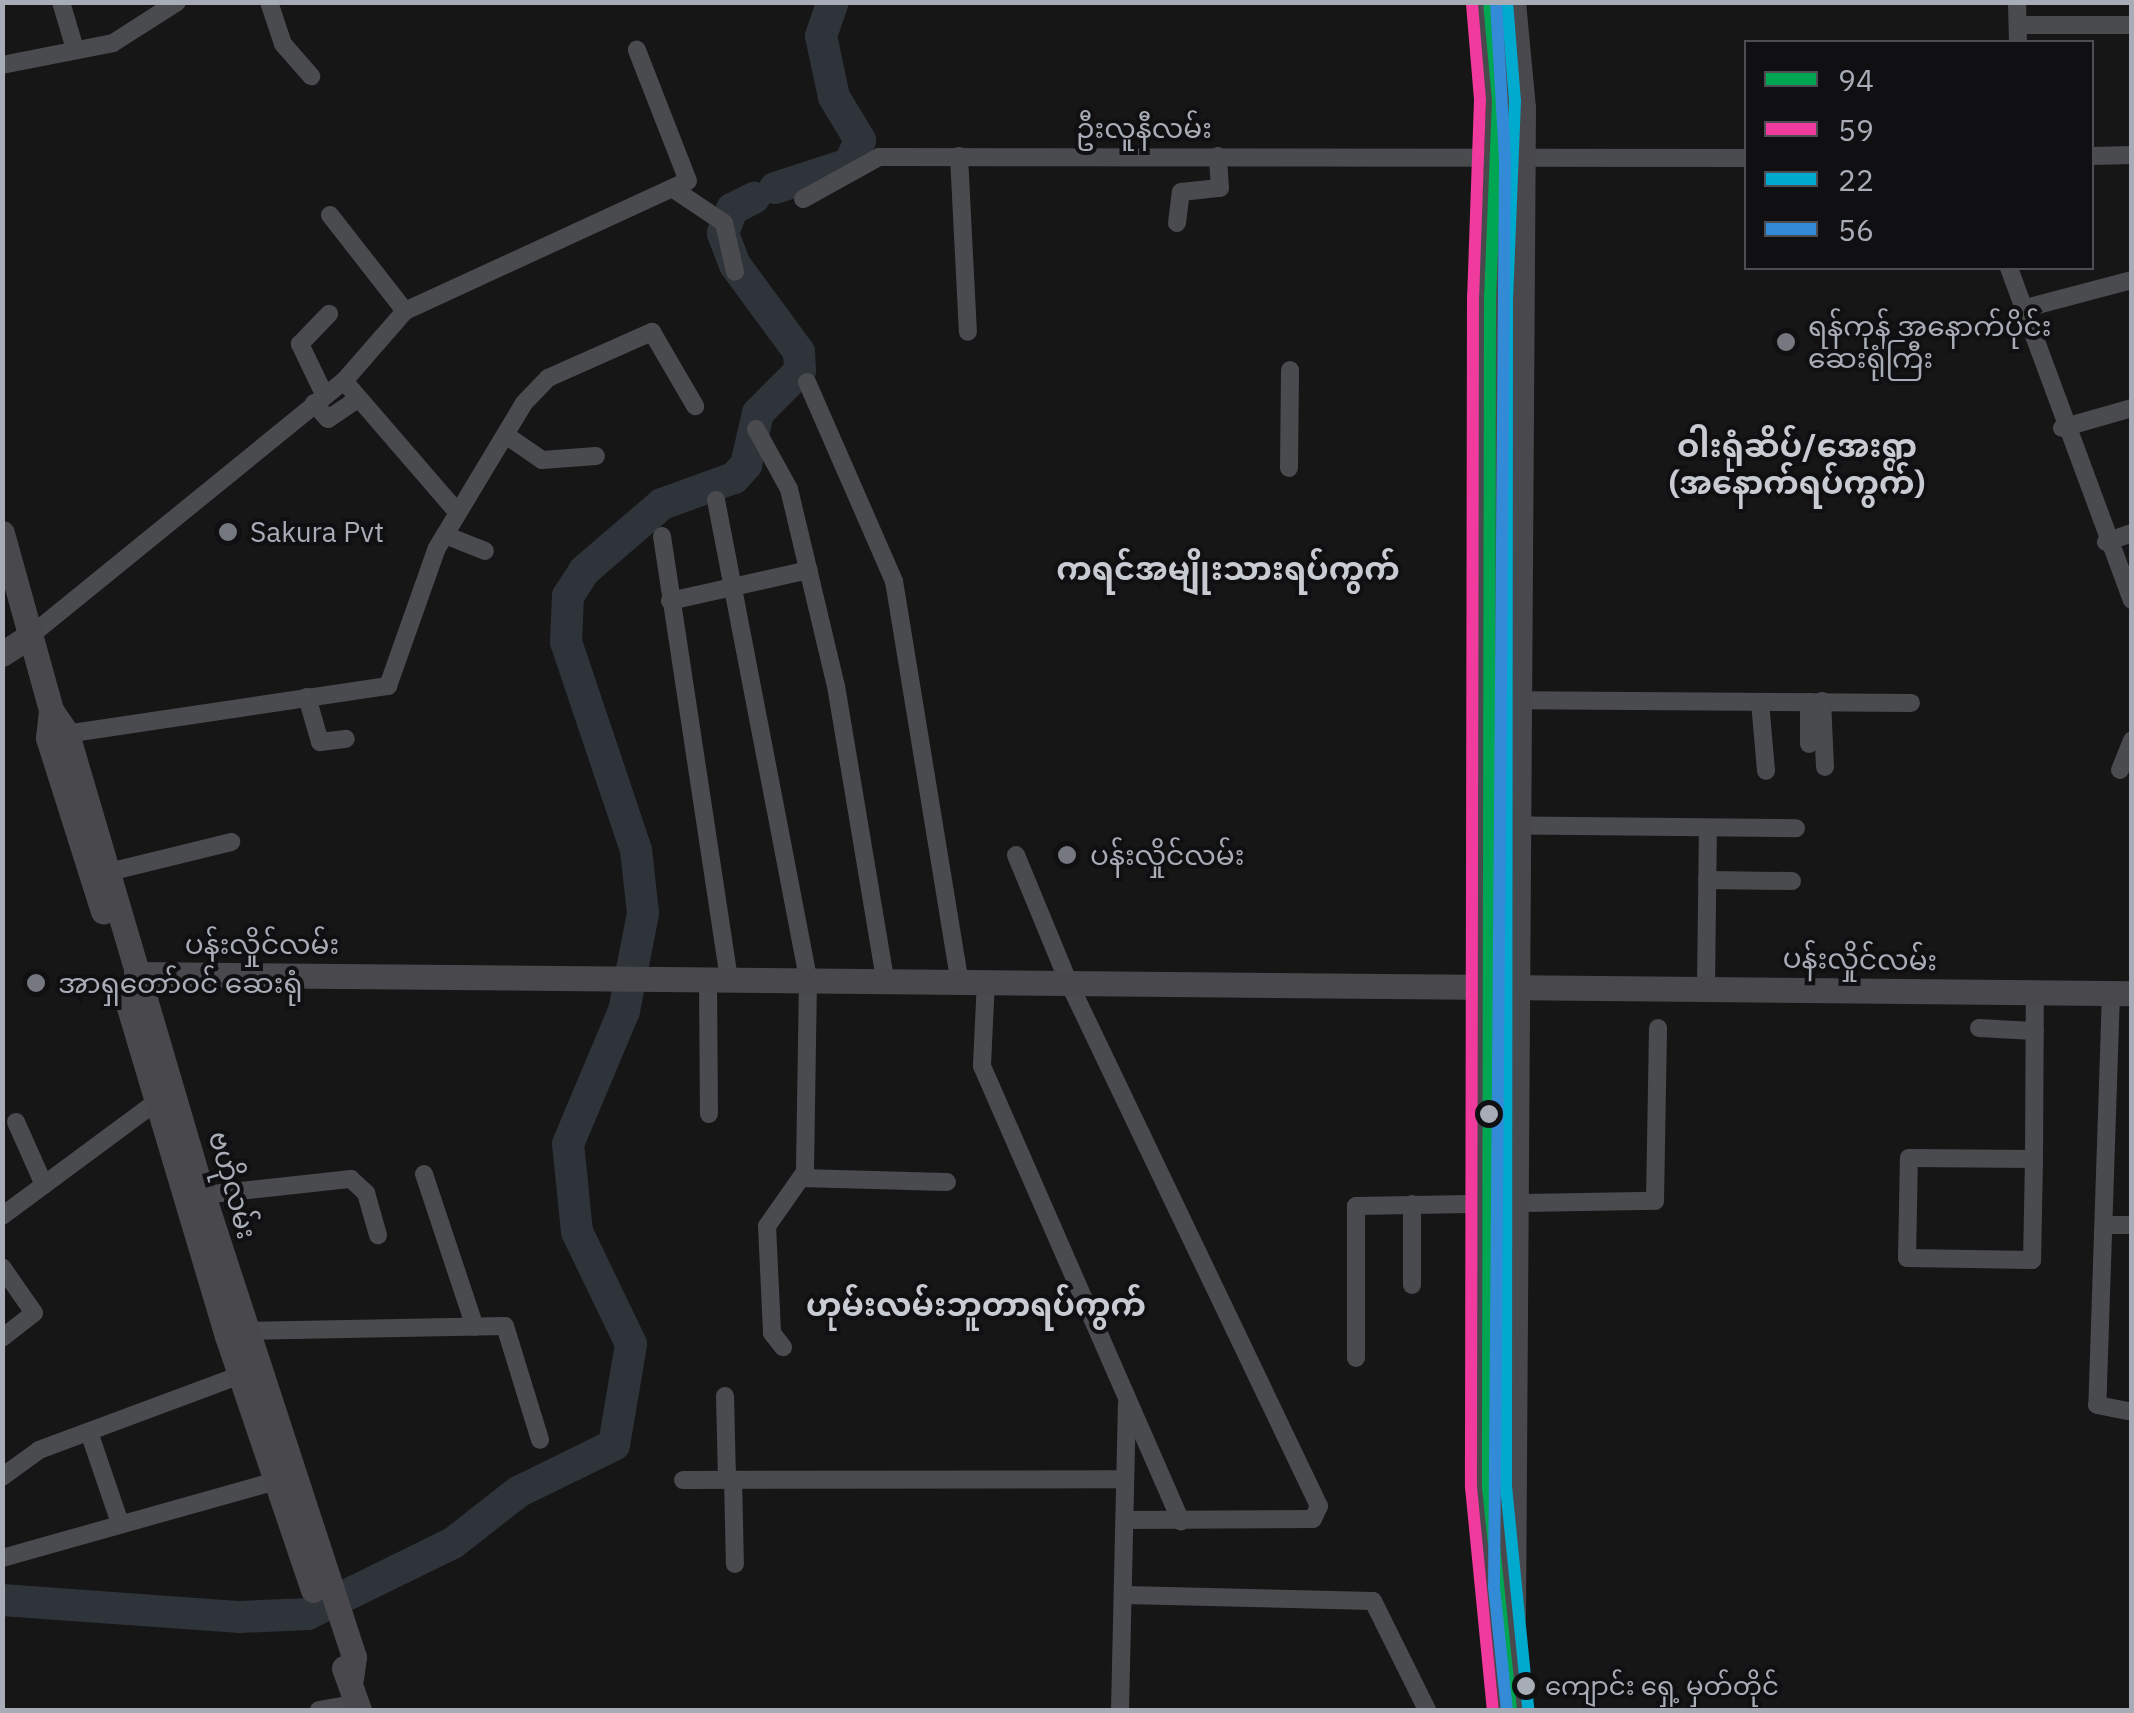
<!DOCTYPE html>
<html>
<head>
<meta charset="utf-8">
<style>
	body { margin:0 }
	#map { position:relative; width:2134px; height:1713px; overflow:hidden; background:#161616; font-family:"IBM Plex Sans","Noto Sans Myanmar",sans-serif }
	div>[style] { position:absolute }
	.river>* { height:32px; margin:-16px; padding:0 16px; transform-origin:16px; border-radius:16px; background:#2e343a }
	.street>* { height:18px; margin:-9px; padding:0 9px; transform-origin:9px; border-radius:9px; background:#4a4b4f }
	.secondary>* { height:25px; margin:-12.5px; padding:0 12.5px; transform-origin:12.5px; border-radius:12.5px; background:#49494d }
	.bus-1>* { height:12px; margin:-6px; padding:0 6px; transform-origin:6px; border-radius:6px; background:#00a651 }
	.bus-2>* { height:12px; margin:-6px; padding:0 6px; transform-origin:6px; border-radius:6px; background:#f13a9d }
	.bus-3>* { height:12px; margin:-6px; padding:0 6px; transform-origin:6px; border-radius:6px; background:#00a9ce }
	.bus-4>* { height:12px; margin:-6px; padding:0 6px; transform-origin:6px; border-radius:6px; background:#338bd7 }
	.dots>* { width:28px; height:28px; translate:-50% -50%; box-sizing:border-box; border:5px solid #101012; border-radius:50% }
	span { translate:-50% -50%; white-space:nowrap; text-align:center; line-height:1.15; -webkit-text-stroke:8px #101012; paint-order:stroke }
	.bus-label { font-size:26px; color:#a8acb6 }
	.left { translate:0 -50%; text-align:left }
	.street-label { font-size:28px; color:#a8acb6 }
	.poi-label { font-size:28px; color:#a8acb6 }
	.quarter-label { font-size:32px; color:#c9cbd2; font-weight:700 }
	.frame { position:absolute; inset:0; border:5px solid #a8acb6; pointer-events:none }
	.legend { position:absolute; left:1744px; top:40px; width:350px; height:230px; box-sizing:border-box; background:#101012; border:2px solid #4d4e54; margin:0; padding:12px 18px; list-style:none; font-size:30px; color:#a8acb6 }
	.legend li { display:flex; align-items:center; gap:20px; height:50px }
	.legend b { width:50px; border:2px solid #4d4e54 }
</style>
</head>
<body>
<div id="map">
	<div class="river">
		<i style="left:775px;top:188px;width:78px;rotate:-18deg"></i>
		<i style="left:849px;top:164px;width:26px;rotate:-65deg"></i>
		<i style="left:860px;top:140px;width:50px;rotate:-121.2deg"></i>
		<i style="left:834px;top:97px;width:62px;rotate:-102deg"></i>
		<i style="left:821px;top:36px;width:36px;rotate:-71deg"></i>
		<i style="left:2px;top:1600px;width:239px;rotate:4.1deg"></i>
		<i style="left:240px;top:1617px;width:68px;rotate:-2.5deg"></i>
		<i style="left:308px;top:1614px;width:161px;rotate:-26.1deg"></i>
		<i style="left:453px;top:1543px;width:83px;rotate:-38.1deg"></i>
		<i style="left:518px;top:1492px;width:107px;rotate:-26.1deg"></i>
		<i style="left:614px;top:1445px;width:102px;rotate:-80.4deg"></i>
		<i style="left:631px;top:1344px;width:124px;rotate:-115.7deg"></i>
		<i style="left:577px;top:1232px;width:88px;rotate:-95.8deg"></i>
		<i style="left:568px;top:1144px;width:144px;rotate:-67.2deg"></i>
		<i style="left:624px;top:1011px;width:100px;rotate:-79deg"></i>
		<i style="left:643px;top:913px;width:63px;rotate:-96.3deg"></i>
		<i style="left:636px;top:850px;width:219px;rotate:-108.6deg"></i>
		<i style="left:566px;top:642px;width:46px;rotate:-87.5deg"></i>
		<i style="left:568px;top:596px;width:30px;rotate:-57deg"></i>
		<i style="left:584px;top:571px;width:103px;rotate:-40.7deg"></i>
		<i style="left:662px;top:504px;width:77px;rotate:-19.9deg"></i>
		<i style="left:734px;top:478px;width:18px;rotate:-47deg"></i>
		<i style="left:746px;top:465px;width:53px;rotate:-77deg"></i>
		<i style="left:758px;top:413px;width:59px;rotate:-45deg"></i>
		<i style="left:800px;top:371px;width:19px;rotate:-93deg"></i>
		<i style="left:799px;top:352px;width:108px;rotate:-126.3deg"></i>
		<i style="left:735px;top:265px;width:34px;rotate:-111deg"></i>
		<i style="left:723px;top:233px;width:26px;rotate:-69deg"></i>
		<i style="left:732px;top:209px;width:25px;rotate:-27deg"></i>
	</div>
	<div class="street">
		<i style="left:61px;top:2px;width:49px;rotate:73.4deg"></i>
		<i style="left:269px;top:2px;width:44px;rotate:71.6deg"></i>
		<i style="left:283px;top:44px;width:43px;rotate:48.8deg"></i>
		<i style="left:2017px;top:2px;width:40px;rotate:88.6deg"></i>
		<i style="left:2018px;top:25px;width:114px"></i>
		<i style="left:2px;top:65px;width:113px;rotate:-11.2deg"></i>
		<i style="left:113px;top:43px;width:76px;rotate:-32.6deg"></i>
		<i style="left:959px;top:156px;width:176px;rotate:87.1deg"></i>
		<i style="left:2092px;top:156px;width:40px;rotate:-1.4deg"></i>
		<i style="left:672px;top:188px;width:63px;rotate:33.9deg"></i>
		<i style="left:724px;top:223px;width:50px;rotate:77.3deg"></i>
		<i style="left:803px;top:199px;width:87px;rotate:-28.9deg"></i>
		<i style="left:879px;top:157px;width:867px;rotate:0.07deg"></i>
		<i style="left:330px;top:215px;width:122px;rotate:52deg"></i>
		<i style="left:1177px;top:223px;width:31px;rotate:-83deg"></i>
		<i style="left:1181px;top:192px;width:39px;rotate:-6deg"></i>
		<i style="left:1220px;top:188px;width:32px;rotate:-94deg"></i>
		<i style="left:2009px;top:268px;width:354px;rotate:69.7deg"></i>
		<i style="left:2022px;top:309px;width:114px;rotate:-14.8deg"></i>
		<i style="left:344px;top:381px;width:174px;rotate:49.2deg"></i>
		<i style="left:807px;top:382px;width:217px;rotate:66.4deg"></i>
		<i style="left:894px;top:581px;width:404px;rotate:80.7deg"></i>
		<i style="left:325px;top:396px;width:58px;rotate:-115.7deg"></i>
		<i style="left:300px;top:344px;width:42px;rotate:-46deg"></i>
		<i style="left:314px;top:403px;width:21px;rotate:49deg"></i>
		<i style="left:328px;top:419px;width:36px;rotate:-34deg"></i>
		<i style="left:2062px;top:428px;width:73px;rotate:-15.9deg"></i>
		<i style="left:756px;top:429px;width:68px;rotate:61.2deg"></i>
		<i style="left:789px;top:489px;width:203px;rotate:76.6deg"></i>
		<i style="left:836px;top:686px;width:297px;rotate:80.5deg"></i>
		<i style="left:507px;top:436px;width:42px;rotate:34.4deg"></i>
		<i style="left:542px;top:460px;width:54px;rotate:-4.2deg"></i>
		<i style="left:1289px;top:468px;width:98px;rotate:-89.4deg"></i>
		<i style="left:716px;top:500px;width:488px;rotate:79.1deg"></i>
		<i style="left:808px;top:979px;width:193px;rotate:90.9deg"></i>
		<i style="left:805px;top:1172px;width:66px;rotate:125.1deg"></i>
		<i style="left:767px;top:1226px;width:107px;rotate:87.3deg"></i>
		<i style="left:772px;top:1333px;width:18px;rotate:52deg"></i>
		<i style="left:445px;top:535px;width:43px;rotate:21.8deg"></i>
		<i style="left:662px;top:536px;width:447px;rotate:81.4deg"></i>
		<i style="left:2106px;top:542px;width:28px;rotate:-19deg"></i>
		<i style="left:670px;top:601px;width:142px;rotate:-12.6deg"></i>
		<i style="left:30px;top:636px;width:405px;rotate:-39.1deg"></i>
		<i style="left:344px;top:381px;width:93px;rotate:-48.9deg"></i>
		<i style="left:405px;top:311px;width:311px;rotate:-24.7deg"></i>
		<i style="left:688px;top:181px;width:141px;rotate:-111.3deg"></i>
		<i style="left:307px;top:697px;width:47px;rotate:73.9deg"></i>
		<i style="left:320px;top:742px;width:26px;rotate:-7deg"></i>
		<i style="left:1491px;top:700px;width:420px;rotate:0.4deg"></i>
		<i style="left:1822px;top:701px;width:66px;rotate:87.4deg"></i>
		<i style="left:1760px;top:702px;width:69px;rotate:85deg"></i>
		<i style="left:59px;top:735px;width:333px;rotate:-8.5deg"></i>
		<i style="left:388px;top:686px;width:146px;rotate:-70.5deg"></i>
		<i style="left:437px;top:548px;width:169px;rotate:-59deg"></i>
		<i style="left:524px;top:403px;width:35px;rotate:-46deg"></i>
		<i style="left:548px;top:378px;width:114px;rotate:-23.9deg"></i>
		<i style="left:652px;top:332px;width:86px;rotate:59.8deg"></i>
		<i style="left:1809px;top:744px;width:42px;rotate:-90deg"></i>
		<i style="left:2120px;top:770px;width:32px;rotate:-68deg"></i>
		<i style="left:1487px;top:825px;width:309px;rotate:0.6deg"></i>
		<i style="left:1016px;top:855px;width:136px;rotate:67.6deg"></i>
		<i style="left:1068px;top:981px;width:582px;rotate:64.45deg"></i>
		<i style="left:1319px;top:1506px;width:14px;rotate:115deg"></i>
		<i style="left:1313px;top:1519px;width:187px;rotate:179.7deg"></i>
		<i style="left:109px;top:872px;width:126px;rotate:-13.8deg"></i>
		<i style="left:1707px;top:880px;width:85px;rotate:0.7deg"></i>
		<i style="left:708px;top:978px;width:136px;rotate:89.6deg"></i>
		<i style="left:986px;top:980px;width:86px;rotate:92.7deg"></i>
		<i style="left:982px;top:1066px;width:497px;rotate:66.4deg"></i>
		<i style="left:1706px;top:986px;width:158px;rotate:-89.3deg"></i>
		<i style="left:2111px;top:993px;width:412px;rotate:91.9deg"></i>
		<i style="left:2097px;top:1405px;width:36px;rotate:11deg"></i>
		<i style="left:1979px;top:1028px;width:56px;rotate:3.1deg"></i>
		<i style="left:16px;top:1122px;width:69px;rotate:66deg"></i>
		<i style="left:1909px;top:1158px;width:125px;rotate:0.5deg"></i>
		<i style="left:2034px;top:1159px;width:101px;rotate:91.1deg"></i>
		<i style="left:2032px;top:1260px;width:125px;rotate:-179.1deg"></i>
		<i style="left:1907px;top:1258px;width:100px;rotate:-88.9deg"></i>
		<i style="left:2034px;top:1159px;width:167px;rotate:-89.7deg"></i>
		<i style="left:424px;top:1174px;width:161px;rotate:71.6deg"></i>
		<i style="left:801px;top:1178px;width:146px;rotate:1.6deg"></i>
		<i style="left:203px;top:1195px;width:149px;rotate:-6.2deg"></i>
		<i style="left:351px;top:1179px;width:21px;rotate:43deg"></i>
		<i style="left:366px;top:1193px;width:44px;rotate:74.1deg"></i>
		<i style="left:2px;top:1216px;width:192px;rotate:-36.5deg"></i>
		<i style="left:2104px;top:1225px;width:28px"></i>
		<i style="left:2px;top:1267px;width:56px;rotate:55.2deg"></i>
		<i style="left:34px;top:1313px;width:41px;rotate:142deg"></i>
		<i style="left:1412px;top:1285px;width:81px;rotate:-90deg"></i>
		<i style="left:246px;top:1331px;width:259px;rotate:-1.1deg"></i>
		<i style="left:505px;top:1326px;width:119px;rotate:72.9deg"></i>
		<i style="left:1356px;top:1358px;width:152px;rotate:-90deg"></i>
		<i style="left:1356px;top:1206px;width:299px;rotate:-1deg"></i>
		<i style="left:1655px;top:1201px;width:173px;rotate:-89deg"></i>
		<i style="left:725px;top:1396px;width:83px;rotate:88.6deg"></i>
		<i style="left:89px;top:1432px;width:93px;rotate:71.2deg"></i>
		<i style="left:2px;top:1477px;width:46px;rotate:-36.1deg"></i>
		<i style="left:39px;top:1450px;width:224px;rotate:-20.4deg"></i>
		<i style="left:733px;top:1479px;width:85px;rotate:88.7deg"></i>
		<i style="left:683px;top:1480px;width:442px;rotate:-0.1deg"></i>
		<i style="left:2px;top:1558px;width:281px;rotate:-15.7deg"></i>
		<i style="left:1125px;top:1595px;width:248px;rotate:1.4deg"></i>
		<i style="left:1373px;top:1601px;width:122px;rotate:63.6deg"></i>
		<i style="left:319px;top:1710px;width:40px;rotate:-10deg"></i>
		<i style="left:1120px;top:1710px;width:306px;rotate:-88.7deg"></i>
	</div>
	<div class="secondary">
		<i style="left:1489px;top:2px;width:98px;rotate:84.8deg"></i>
		<i style="left:1498px;top:100px;width:196px;rotate:92.3deg"></i>
		<i style="left:1490px;top:296px;width:1191px;rotate:90.1deg"></i>
		<i style="left:1488px;top:1487px;width:224px;rotate:84.1deg"></i>
		<i style="left:1513px;top:2px;width:106px;rotate:84.6deg"></i>
		<i style="left:1523px;top:108px;width:1508px;rotate:90.38deg"></i>
		<i style="left:2px;top:533px;width:184px;rotate:74.5deg"></i>
		<i style="left:51px;top:710px;width:29px;rotate:56deg"></i>
		<i style="left:67px;top:734px;width:481px;rotate:73.6deg"></i>
		<i style="left:203px;top:1195px;width:486px;rotate:71.9deg"></i>
		<i style="left:354px;top:1657px;width:22px;rotate:98deg"></i>
		<i style="left:2px;top:654px;width:33px;rotate:-33deg"></i>
		<i style="left:51px;top:710px;width:28px;rotate:96deg"></i>
		<i style="left:48px;top:738px;width:182px;rotate:72.4deg"></i>
		<i style="left:136px;top:974px;width:1996px;rotate:0.55deg"></i>
		<i style="left:125px;top:994px;width:357px;rotate:73.4deg"></i>
		<i style="left:227px;top:1336px;width:268px;rotate:71.3deg"></i>
		<i style="left:344px;top:1668px;width:45px;rotate:70.3deg"></i>
	</div>
	<div class="bus-1">
		<i style="left:1489px;top:2px;width:98px;rotate:84.8deg"></i>
		<i style="left:1498px;top:100px;width:196px;rotate:92.3deg"></i>
		<i style="left:1490px;top:296px;width:1191px;rotate:90.1deg"></i>
		<i style="left:1488px;top:1487px;width:224px;rotate:84.1deg"></i>
	</div>
	<div class="bus-2">
		<i style="left:1472px;top:4px;width:96px;rotate:85.2deg"></i>
		<i style="left:1480px;top:100px;width:196px;rotate:92deg"></i>
		<i style="left:1473px;top:296px;width:1191px;rotate:90.1deg"></i>
		<i style="left:1471px;top:1487px;width:224px;rotate:84.4deg"></i>
	</div>
	<div class="bus-3">
		<i style="left:1507px;top:2px;width:99px;rotate:85.4deg"></i>
		<i style="left:1515px;top:101px;width:195px;rotate:92.3deg"></i>
		<i style="left:1507px;top:296px;width:1190px;rotate:90.05deg"></i>
		<i style="left:1506px;top:1486px;width:223px;rotate:84.3deg"></i>
	</div>
	<div class="bus-4">
		<i style="left:1496px;top:3px;width:157px;rotate:86.7deg"></i>
		<i style="left:1505px;top:160px;width:1427px;rotate:90.44deg"></i>
		<i style="left:1494px;top:1587px;width:124px;rotate:84deg"></i>
	</div>
	<div class="dots">
		<i style="left:1786px;top:342px;background:#75787e"></i>
		<i style="left:228px;top:532px;background:#75787e"></i>
		<i style="left:1067px;top:855px;background:#75787e"></i>
		<i style="left:36px;top:983px;background:#75787e"></i>
		<i style="left:1489px;top:1114px;background:#a8acb6"></i>
		<i style="left:1526px;top:1686px;background:#a8acb6"></i>
	</div>
	<div class="bus-label">
		<span class="left" style="left:1545px;top:1686px">ကျောင်း ရှေ့ မှတ်တိုင်</span>
	</div>
	<div class="street-label">
		<span style="left:1144px;top:128px">ဦးလူနီလမ်း</span>
		<span style="left:262px;top:944px">ပန်းလှိုင်လမ်း</span>
		<span style="left:1860px;top:959px;rotate:1deg">ပန်းလှိုင်လမ်း</span>
		<span style="left:233px;top:1185px;rotate:74deg">ဗဟိုလမ်း</span>
	</div>
	<div class="poi-label">
		<span class="left" style="left:1808px;top:342px">ရန်ကုန် အနောက်ပိုင်း<br>ဆေးရုံကြီး</span>
		<span class="left" style="left:250px;top:532px">Sakura Pvt</span>
		<span class="left" style="left:1090px;top:855px">ပန်းလှိုင်လမ်း</span>
		<span class="left" style="left:58px;top:983px">အာရှတော်ဝင် ဆေးရုံ</span>
	</div>
	<div class="quarter-label">
		<span style="left:1797px;top:464px">ဝါးရုံဆိပ်/အေးရွာ<br>(အနောက်ရပ်ကွက်)</span>
		<span style="left:1228px;top:568px">ကရင်အမျိုးသားရပ်ကွက်</span>
		<span style="left:976px;top:1304px">ဟုမ်းလမ်းဘူတာရပ်ကွက်</span>
	</div>
	<div class="frame"></div>
	<ul class="legend">
	<li><b style="height:12px;background:#00a651"></b>94</li>
	<li><b style="height:12px;background:#f13a9d"></b>59</li>
	<li><b style="height:12px;background:#00a9ce"></b>22</li>
	<li><b style="height:12px;background:#338bd7"></b>56</li>
	</ul>
</div>
</body>
</html>
